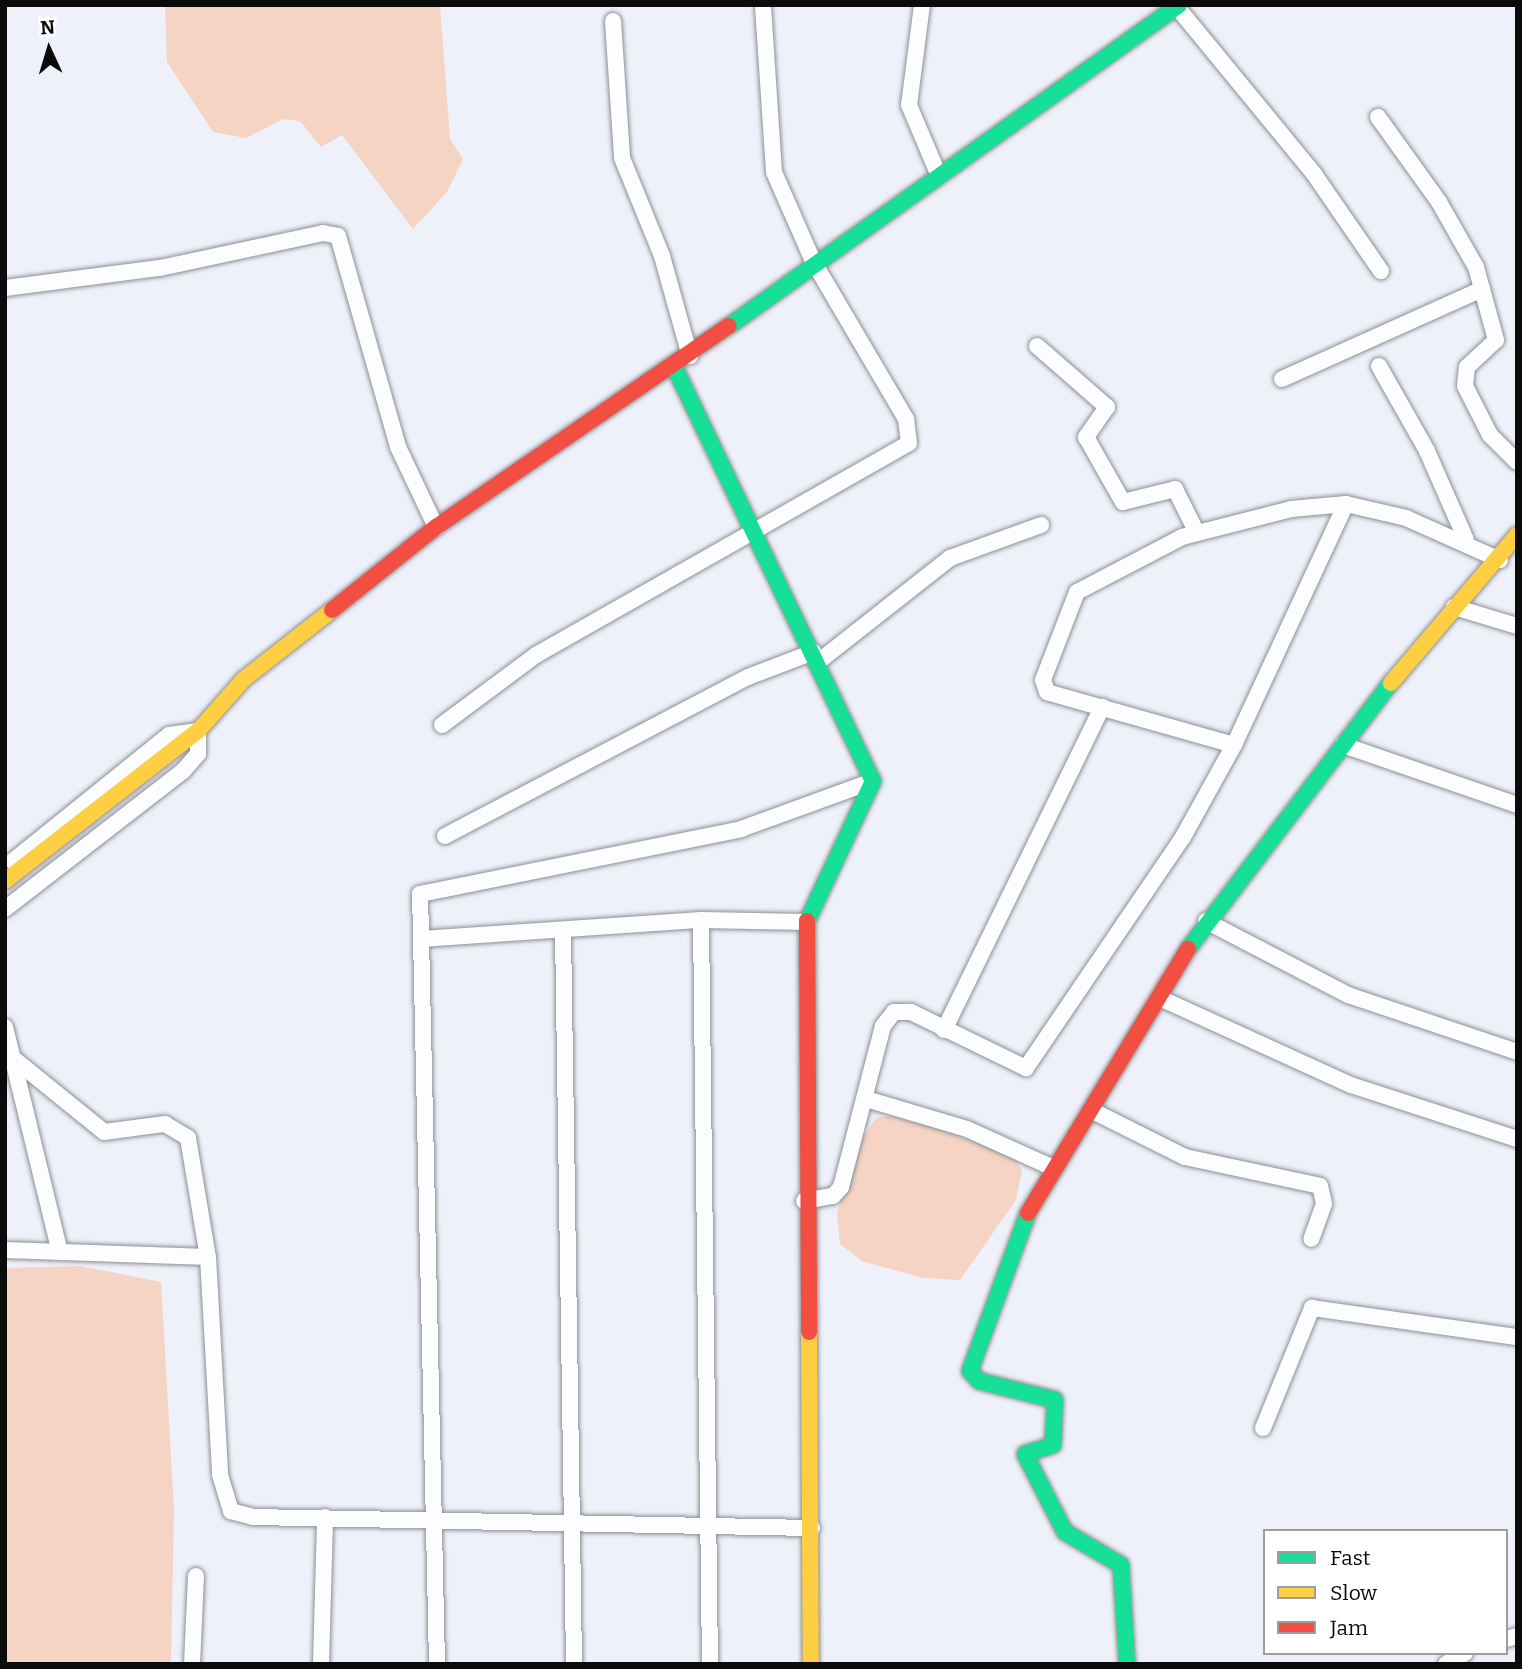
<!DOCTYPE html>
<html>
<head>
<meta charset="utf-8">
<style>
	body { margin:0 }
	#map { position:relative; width:1522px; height:1669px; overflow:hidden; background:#eef1fa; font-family:Bitter,serif }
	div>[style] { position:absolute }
	.water>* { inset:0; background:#f5d4c3 }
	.roads { filter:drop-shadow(0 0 2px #8d8f93) drop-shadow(0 0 2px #8d8f93) }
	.street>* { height:16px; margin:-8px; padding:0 8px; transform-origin:8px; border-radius:8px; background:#fcfdfe }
	.fast>* { height:16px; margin:-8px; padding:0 8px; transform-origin:8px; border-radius:8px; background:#16e098 }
	.slow>* { height:16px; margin:-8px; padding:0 8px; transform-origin:8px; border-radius:8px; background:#ffcf43 }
	.jam>* { height:16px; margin:-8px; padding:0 8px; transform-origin:8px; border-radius:8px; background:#f24e42 }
	span { translate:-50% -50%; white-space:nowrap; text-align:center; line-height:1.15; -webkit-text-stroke:7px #fff; paint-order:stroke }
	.frame { position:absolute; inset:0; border:7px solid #0b0b0b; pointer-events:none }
	.legend { position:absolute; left:1263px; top:1529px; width:245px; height:126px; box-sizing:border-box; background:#fff; border:2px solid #9d9d9d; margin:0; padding:9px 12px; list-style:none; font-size:21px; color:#0b0b0b }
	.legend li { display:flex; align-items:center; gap:14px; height:35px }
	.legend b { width:35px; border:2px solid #9d9d9d }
	.north { position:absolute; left:14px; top:14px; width:70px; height:70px; -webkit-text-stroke:5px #fff; paint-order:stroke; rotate:356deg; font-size:19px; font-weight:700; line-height:28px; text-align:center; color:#0b0b0b }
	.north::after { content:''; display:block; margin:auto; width:24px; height:32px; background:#0b0b0b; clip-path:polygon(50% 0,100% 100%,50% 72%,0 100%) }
</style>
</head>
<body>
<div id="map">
	<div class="water">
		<i style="clip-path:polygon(165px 5px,440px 5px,450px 139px,463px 159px,447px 192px,413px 229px,342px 135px,321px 147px,300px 121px,283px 119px,246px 138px,213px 132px,167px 62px)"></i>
		<i style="clip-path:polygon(901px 1116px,1014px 1156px,1022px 1171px,1016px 1200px,960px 1280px,923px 1278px,862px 1261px,840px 1244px,837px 1213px,856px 1147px,877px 1117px)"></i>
		<i style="clip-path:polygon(80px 1266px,161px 1282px,174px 1509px,171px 1664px,5px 1664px,5px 1268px)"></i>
	</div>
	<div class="roads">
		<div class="street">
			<i style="left:922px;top:5px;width:101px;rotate:97.4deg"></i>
			<i style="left:909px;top:105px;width:77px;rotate:67.1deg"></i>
			<i style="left:1177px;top:7px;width:216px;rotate:50.6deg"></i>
			<i style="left:1314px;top:174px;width:118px;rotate:55.4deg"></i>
			<i style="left:613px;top:21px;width:137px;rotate:86.2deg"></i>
			<i style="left:622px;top:158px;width:106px;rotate:67.8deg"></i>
			<i style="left:662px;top:256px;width:104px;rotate:74.4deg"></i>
			<i style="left:1378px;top:117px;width:105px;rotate:54.3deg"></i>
			<i style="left:1439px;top:202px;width:75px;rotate:60.4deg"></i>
			<i style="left:1476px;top:267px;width:76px;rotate:74.7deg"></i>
			<i style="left:1496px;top:340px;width:40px;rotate:137deg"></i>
			<i style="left:1467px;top:367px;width:19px;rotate:96deg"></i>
			<i style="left:1465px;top:386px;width:55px;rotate:63deg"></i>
			<i style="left:1490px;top:435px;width:38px;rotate:45deg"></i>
			<i style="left:5px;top:288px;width:156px;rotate:-7.4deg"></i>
			<i style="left:160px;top:268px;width:167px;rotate:-12.1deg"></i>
			<i style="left:323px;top:233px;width:15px;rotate:11deg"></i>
			<i style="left:338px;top:236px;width:219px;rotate:74.1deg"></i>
			<i style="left:398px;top:447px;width:89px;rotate:64.6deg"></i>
			<i style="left:1037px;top:346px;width:93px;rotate:41.1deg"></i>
			<i style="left:1107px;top:407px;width:37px;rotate:125deg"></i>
			<i style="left:1086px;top:437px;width:75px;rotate:60.4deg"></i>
			<i style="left:1123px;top:502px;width:54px;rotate:-14deg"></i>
			<i style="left:1175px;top:489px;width:49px;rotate:63.4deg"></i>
			<i style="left:1379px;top:366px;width:98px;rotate:60.5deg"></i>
			<i style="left:1427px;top:451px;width:97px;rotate:66.3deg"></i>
			<i style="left:1282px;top:379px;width:219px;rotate:-24.2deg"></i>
			<i style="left:1454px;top:607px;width:66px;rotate:16.8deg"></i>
			<i style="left:818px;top:662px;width:168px;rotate:-38.2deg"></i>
			<i style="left:950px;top:558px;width:97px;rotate:-19.9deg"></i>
			<i style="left:442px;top:725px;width:117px;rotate:-36.7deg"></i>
			<i style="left:536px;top:655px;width:429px;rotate:-29.6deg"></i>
			<i style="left:909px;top:443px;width:24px;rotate:-97deg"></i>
			<i style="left:906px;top:419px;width:183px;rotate:-120.5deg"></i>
			<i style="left:813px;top:261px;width:97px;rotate:-113.7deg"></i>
			<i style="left:774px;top:172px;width:167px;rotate:-93.8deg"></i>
			<i style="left:1234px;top:745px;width:194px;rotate:-164.2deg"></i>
			<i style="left:1047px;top:692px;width:13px;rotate:-108deg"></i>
			<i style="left:1043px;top:680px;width:94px;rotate:-68.9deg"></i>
			<i style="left:1077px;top:592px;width:119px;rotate:-27.6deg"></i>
			<i style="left:1182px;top:537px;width:113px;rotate:-14.4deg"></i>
			<i style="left:1291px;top:509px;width:55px;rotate:-5.2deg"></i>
			<i style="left:1346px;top:504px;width:62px;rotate:13.1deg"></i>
			<i style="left:1406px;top:518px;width:103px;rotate:24.1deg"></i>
			<i style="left:1343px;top:745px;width:184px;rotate:19deg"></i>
			<i style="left:445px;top:836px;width:342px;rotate:-27.7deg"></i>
			<i style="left:748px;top:677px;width:70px;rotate:-21deg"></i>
			<i style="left:5px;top:909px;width:225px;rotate:-37.8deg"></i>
			<i style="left:183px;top:771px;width:23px;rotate:-49deg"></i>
			<i style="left:198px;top:754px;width:23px;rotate:-90deg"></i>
			<i style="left:198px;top:731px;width:29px;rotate:172deg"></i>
			<i style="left:169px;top:735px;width:201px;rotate:141.1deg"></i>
			<i style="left:701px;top:920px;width:744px;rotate:89.31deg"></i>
			<i style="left:1206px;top:921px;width:160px;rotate:27.5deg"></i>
			<i style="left:1348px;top:995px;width:178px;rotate:18.6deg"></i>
			<i style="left:563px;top:930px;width:734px;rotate:89.14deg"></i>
			<i style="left:421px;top:939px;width:281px;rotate:-3.9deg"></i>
			<i style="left:701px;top:920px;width:105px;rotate:1.1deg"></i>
			<i style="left:1162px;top:999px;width:208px;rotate:24.5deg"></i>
			<i style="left:1351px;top:1085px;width:175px;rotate:18deg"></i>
			<i style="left:5px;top:1027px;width:228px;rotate:76.3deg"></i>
			<i style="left:944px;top:1030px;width:360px;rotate:-63.9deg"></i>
			<i style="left:9px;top:1055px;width:122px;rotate:39deg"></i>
			<i style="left:104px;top:1132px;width:62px;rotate:-7.5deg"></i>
			<i style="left:165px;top:1124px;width:27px;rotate:31deg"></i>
			<i style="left:188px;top:1138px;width:121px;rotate:80.5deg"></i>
			<i style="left:208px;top:1257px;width:218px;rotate:86.8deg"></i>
			<i style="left:220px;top:1475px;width:38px;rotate:73deg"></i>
			<i style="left:231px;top:1511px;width:23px;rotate:15deg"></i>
			<i style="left:253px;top:1517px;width:559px;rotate:1.13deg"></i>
			<i style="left:866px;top:1099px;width:105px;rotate:16.5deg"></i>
			<i style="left:967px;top:1129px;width:92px;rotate:24.3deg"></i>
			<i style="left:1091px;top:1110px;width:105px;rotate:26.6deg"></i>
			<i style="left:1185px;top:1157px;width:138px;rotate:12.1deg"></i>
			<i style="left:1320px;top:1186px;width:18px;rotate:77deg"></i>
			<i style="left:1324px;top:1204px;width:37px;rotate:110deg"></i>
			<i style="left:804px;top:1201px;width:29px;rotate:-10deg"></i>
			<i style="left:833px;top:1196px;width:12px;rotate:-48deg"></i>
			<i style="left:841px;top:1187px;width:166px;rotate:-75.4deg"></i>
			<i style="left:883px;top:1026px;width:18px;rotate:-52deg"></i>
			<i style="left:894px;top:1012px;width:17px"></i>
			<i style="left:911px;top:1012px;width:128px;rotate:26deg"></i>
			<i style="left:1026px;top:1068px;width:279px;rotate:-55.8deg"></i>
			<i style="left:1183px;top:837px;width:105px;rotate:-61deg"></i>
			<i style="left:1234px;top:745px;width:266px;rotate:-65.1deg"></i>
			<i style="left:5px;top:1250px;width:203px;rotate:2deg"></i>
			<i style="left:1263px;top:1428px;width:130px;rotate:-67.8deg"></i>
			<i style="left:1312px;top:1308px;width:207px;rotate:8.1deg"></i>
			<i style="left:1506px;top:1639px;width:11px;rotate:-15deg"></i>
			<i style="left:192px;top:1664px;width:88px;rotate:-87.4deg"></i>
			<i style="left:321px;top:1664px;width:147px;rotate:-88.4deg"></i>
			<i style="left:437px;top:1664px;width:770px;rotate:-91.26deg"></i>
			<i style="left:420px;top:894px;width:328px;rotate:-11.4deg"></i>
			<i style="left:741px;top:829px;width:140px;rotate:-20deg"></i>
			<i style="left:1446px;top:1664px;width:22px;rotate:-30deg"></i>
		</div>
		<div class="fast">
			<i style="left:729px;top:326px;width:553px;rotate:-35.5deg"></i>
			<i style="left:674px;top:366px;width:460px;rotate:64.4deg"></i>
			<i style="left:873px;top:781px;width:155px;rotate:115.2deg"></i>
			<i style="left:1188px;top:949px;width:335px;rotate:-52.7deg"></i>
			<i style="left:1028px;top:1213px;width:168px;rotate:110.2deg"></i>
			<i style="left:970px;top:1371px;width:13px;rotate:48deg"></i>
			<i style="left:979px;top:1381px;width:78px;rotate:14deg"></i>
			<i style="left:1055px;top:1400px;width:45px;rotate:92.5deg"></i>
			<i style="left:1053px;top:1445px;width:29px;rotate:162deg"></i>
			<i style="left:1025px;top:1454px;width:88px;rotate:62.9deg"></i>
			<i style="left:1065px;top:1532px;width:65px;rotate:30.5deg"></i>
			<i style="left:1121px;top:1565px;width:99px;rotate:86.5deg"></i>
		</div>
		<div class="slow">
			<i style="left:1391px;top:683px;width:194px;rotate:-49.6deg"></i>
			<i style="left:5px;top:881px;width:244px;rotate:-37.9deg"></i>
			<i style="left:198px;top:731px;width:69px;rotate:-48.5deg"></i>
			<i style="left:244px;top:679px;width:112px;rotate:-38.1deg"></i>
			<i style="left:809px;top:1332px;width:332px;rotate:89.7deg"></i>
		</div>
		<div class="jam">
			<i style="left:332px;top:610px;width:133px;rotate:-38.6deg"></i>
			<i style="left:436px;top:527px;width:355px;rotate:-34.5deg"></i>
			<i style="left:807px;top:921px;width:411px;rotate:89.7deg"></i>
			<i style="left:1028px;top:1213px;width:309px;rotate:-58.8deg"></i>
		</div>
	</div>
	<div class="frame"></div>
	<ul class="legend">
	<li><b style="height:9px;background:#16e098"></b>Fast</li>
	<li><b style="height:9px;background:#ffcf43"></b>Slow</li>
	<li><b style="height:9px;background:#f24e42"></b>Jam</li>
	</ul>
	<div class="north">N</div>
</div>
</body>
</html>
